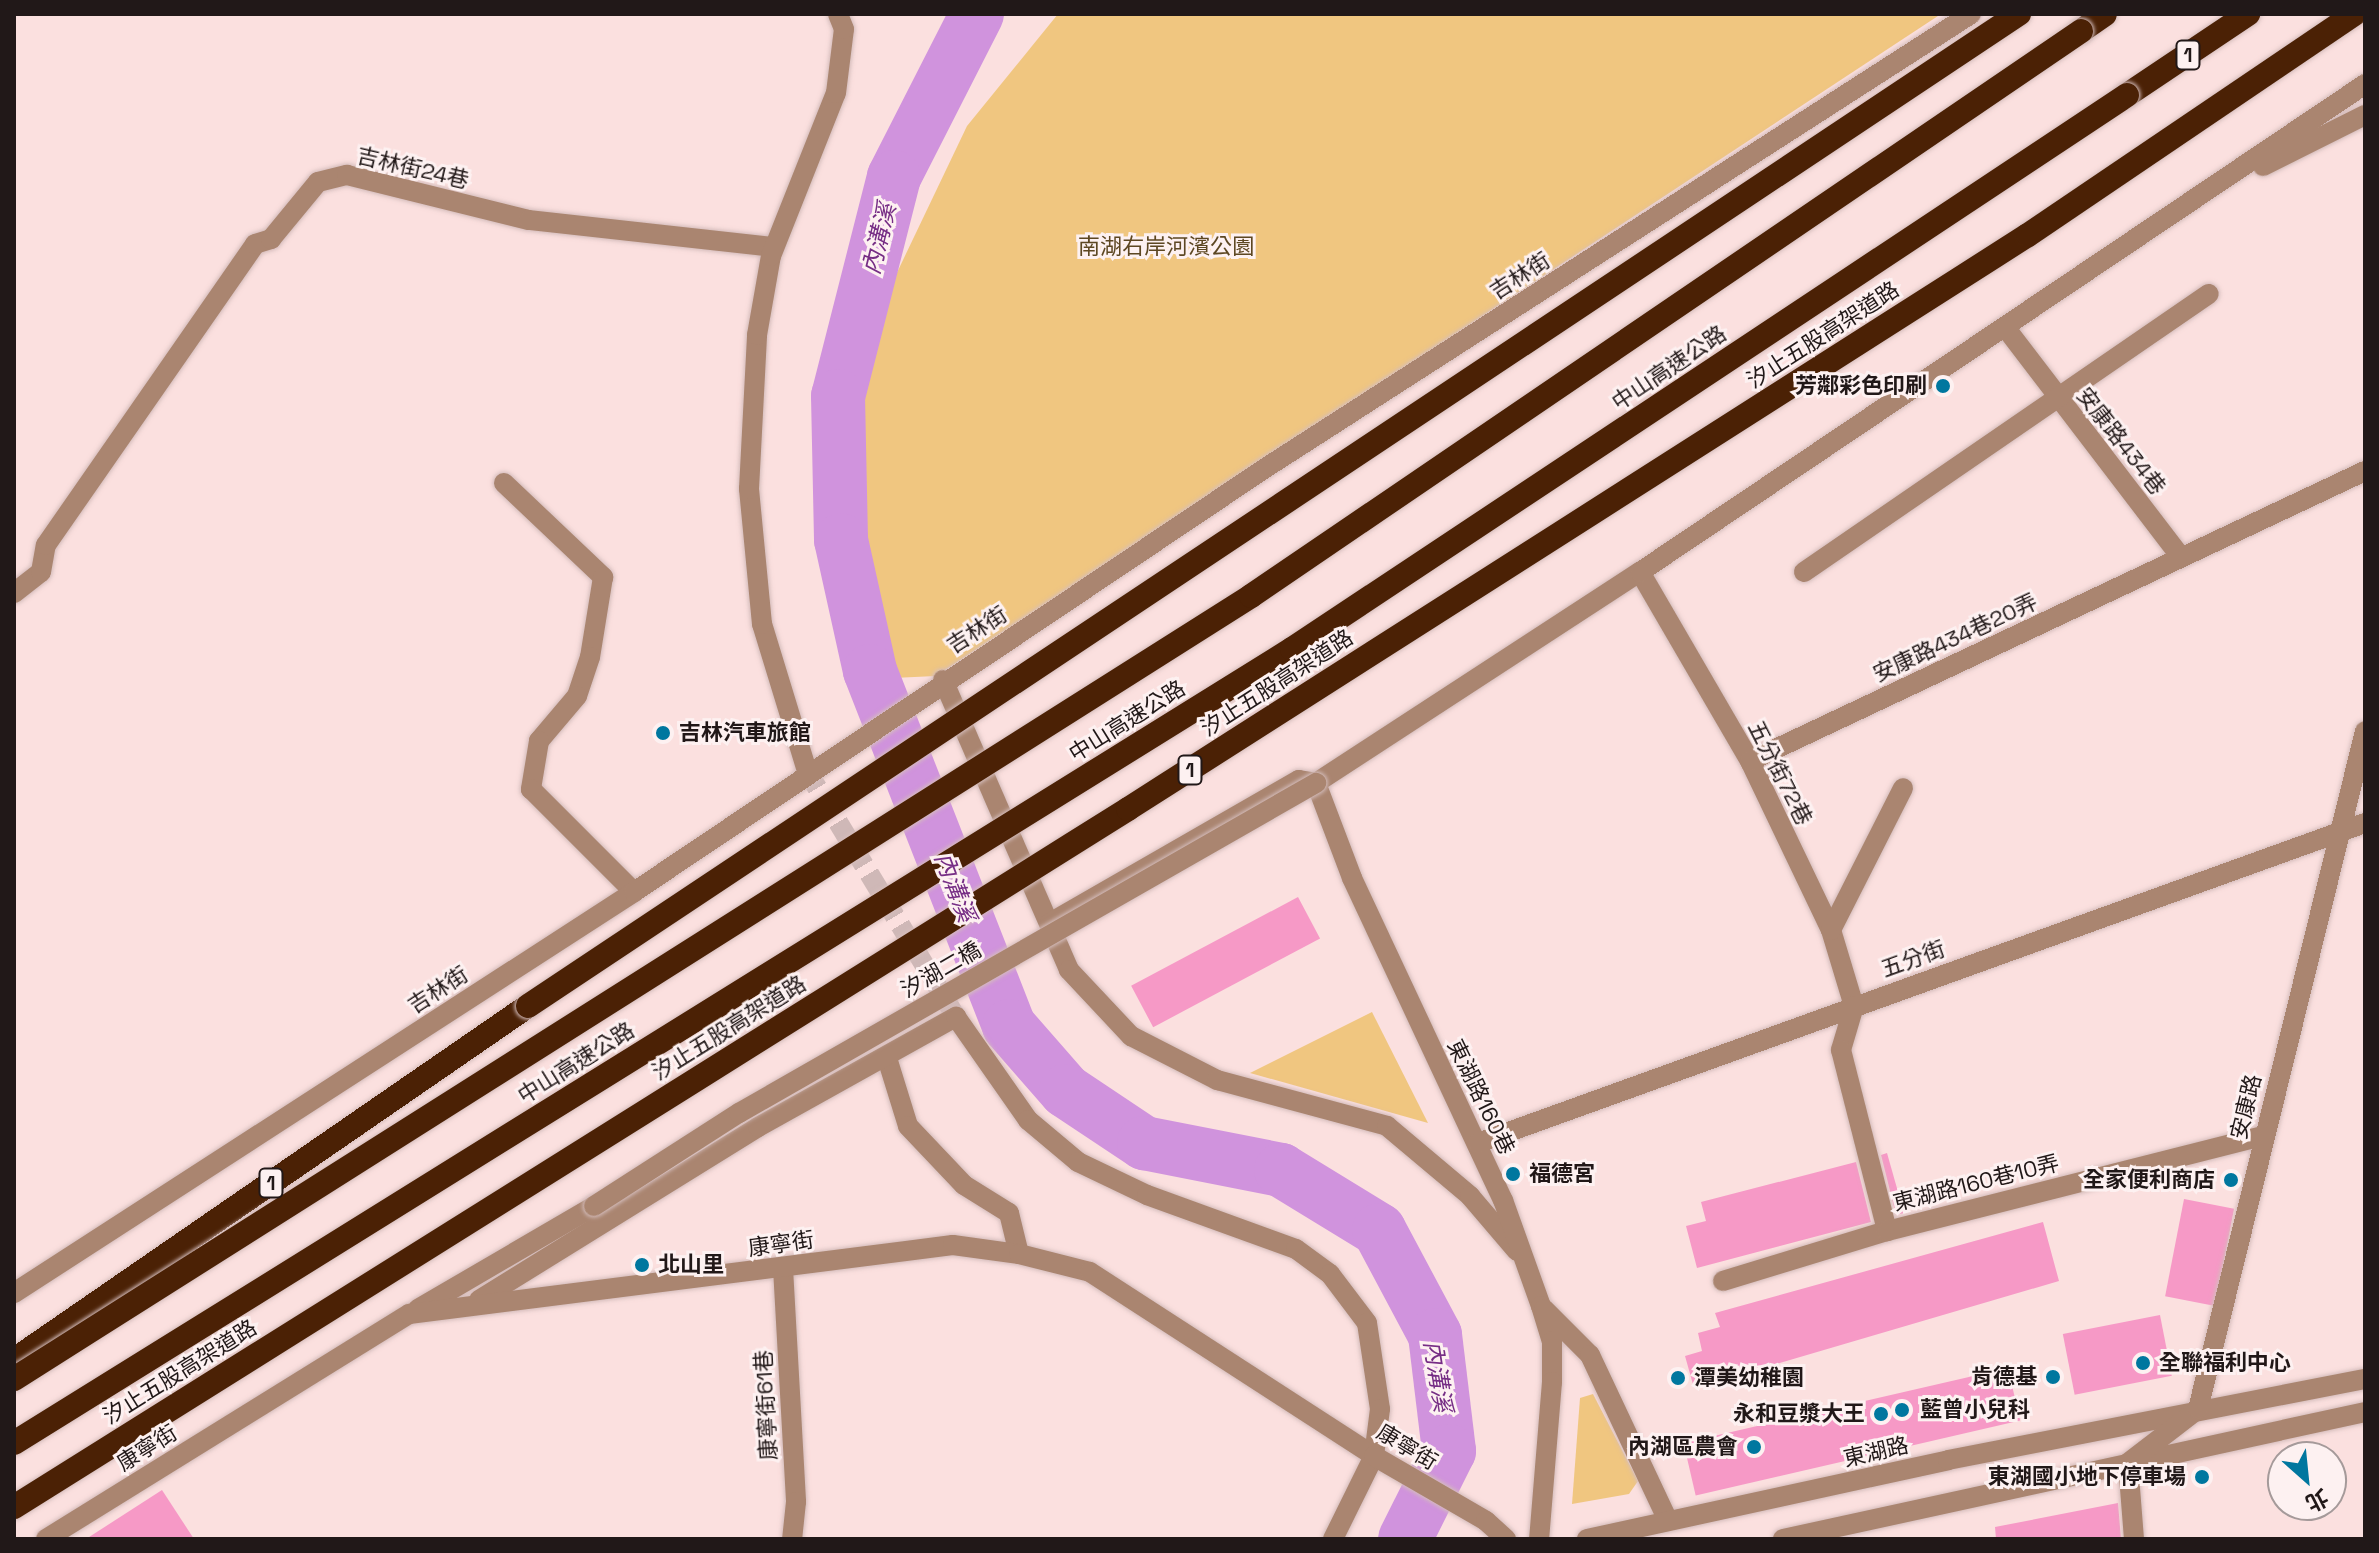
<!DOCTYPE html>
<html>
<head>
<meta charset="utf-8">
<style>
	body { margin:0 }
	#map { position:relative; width:2379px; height:1553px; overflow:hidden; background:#fbe0df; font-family:"Space Grotesk","Noto Sans TC",sans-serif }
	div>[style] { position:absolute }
	.green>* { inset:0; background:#f0c680 }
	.river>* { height:54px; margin:-27px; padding:0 27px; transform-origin:27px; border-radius:27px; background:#d093dd }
	.building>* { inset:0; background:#f699c6; transform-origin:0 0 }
	.minor-tunnel>* { height:20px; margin-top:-10px; transform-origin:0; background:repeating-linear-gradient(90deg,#cfb8b7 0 20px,transparent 0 30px) }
	.roads { filter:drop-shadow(0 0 2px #d4bcbb) drop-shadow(0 0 2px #d4bcbb) }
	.minor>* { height:20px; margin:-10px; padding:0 10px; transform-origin:10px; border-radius:10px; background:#aa8570 }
	.highway>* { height:24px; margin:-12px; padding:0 12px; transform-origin:12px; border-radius:12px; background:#4b2105 }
	.bridges { filter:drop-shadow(0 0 2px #d4bcbb) drop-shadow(0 0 2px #d4bcbb) }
	.minor-bridge>* { height:20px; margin:-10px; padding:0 10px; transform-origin:10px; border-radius:10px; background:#aa8570 }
	.highway-bridge>* { height:24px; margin:-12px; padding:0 12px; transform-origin:12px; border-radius:12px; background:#4b2105 }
	.dots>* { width:22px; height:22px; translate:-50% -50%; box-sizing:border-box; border:4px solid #fdf1f1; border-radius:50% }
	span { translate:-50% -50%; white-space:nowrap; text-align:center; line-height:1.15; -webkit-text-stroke:6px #fdf1f1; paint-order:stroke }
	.shield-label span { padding:2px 6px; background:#fdf1f1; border:2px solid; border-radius:6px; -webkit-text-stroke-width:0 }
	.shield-label { font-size:20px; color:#211818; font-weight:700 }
	.street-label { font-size:22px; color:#211818 }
	.park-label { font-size:22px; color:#5d4722 }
	.poi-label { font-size:22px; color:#211818; font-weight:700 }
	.right { translate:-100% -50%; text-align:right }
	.left { translate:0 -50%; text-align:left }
	.water-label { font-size:24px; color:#762d85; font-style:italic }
	.frame { position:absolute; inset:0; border:16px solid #211818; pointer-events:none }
	.north { position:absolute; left:2267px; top:1441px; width:80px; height:80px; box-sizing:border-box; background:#fdf1f1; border:2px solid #a59a9a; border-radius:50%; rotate:153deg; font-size:22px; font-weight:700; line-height:32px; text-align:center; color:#211818 }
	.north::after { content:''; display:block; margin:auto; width:28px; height:36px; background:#00779f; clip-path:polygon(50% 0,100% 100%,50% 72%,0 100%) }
</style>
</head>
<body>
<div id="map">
	<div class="green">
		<i style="clip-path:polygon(1058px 14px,1941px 14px,936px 676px,893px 678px,880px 623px,853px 443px,882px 304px,967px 126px)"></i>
		<i style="clip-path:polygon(1372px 1012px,1428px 1123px,1250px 1073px)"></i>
		<i style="clip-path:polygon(1593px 1394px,1638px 1481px,1629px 1494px,1572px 1504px,1580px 1398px)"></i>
	</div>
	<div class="river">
		<i style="left:977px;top:14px;width:183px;rotate:117deg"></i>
		<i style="left:894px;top:177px;width:226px;rotate:104.3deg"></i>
		<i style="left:838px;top:396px;width:144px;rotate:88.8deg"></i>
		<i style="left:841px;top:540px;width:134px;rotate:77.5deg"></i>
		<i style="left:870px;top:671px;width:381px;rotate:68.6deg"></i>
		<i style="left:1009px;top:1026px;width:86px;rotate:48.8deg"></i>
		<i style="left:1066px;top:1091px;width:94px;rotate:33.7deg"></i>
		<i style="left:1144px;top:1143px;width:140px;rotate:11.1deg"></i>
		<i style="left:1281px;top:1170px;width:115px;rotate:31.5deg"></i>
		<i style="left:1379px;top:1230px;width:119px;rotate:61.9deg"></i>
		<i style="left:1435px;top:1335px;width:117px;rotate:83.1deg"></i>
		<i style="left:1449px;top:1451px;width:98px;rotate:116.6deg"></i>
	</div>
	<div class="building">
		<i style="left:1298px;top:897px;width:47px;height:189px;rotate:62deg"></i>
		<i style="clip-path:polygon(1887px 1153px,1904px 1213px,1896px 1215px,1881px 1155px)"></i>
		<i style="clip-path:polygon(1856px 1162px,1871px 1222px,1697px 1268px,1686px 1226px,1706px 1221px,1701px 1202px)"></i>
		<i style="left:2184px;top:1199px;width:51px;height:99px;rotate:11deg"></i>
		<i style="clip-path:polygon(2043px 1222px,2059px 1281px,1694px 1388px,1685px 1356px,1702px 1351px,1698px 1333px,1720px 1327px,1715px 1313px)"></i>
		<i style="left:2160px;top:1315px;width:62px;height:99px;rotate:79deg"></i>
		<i style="left:2008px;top:1368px;width:54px;height:333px;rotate:77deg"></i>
		<i style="clip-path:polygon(162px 1490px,194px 1539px,86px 1539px)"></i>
		<i style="clip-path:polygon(2118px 1503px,2121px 1539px,1996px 1539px,1995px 1527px)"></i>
	</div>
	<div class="minor-tunnel">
		<i style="left:807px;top:771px;width:288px;rotate:58.8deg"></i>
	</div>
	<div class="roads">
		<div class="minor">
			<i style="left:2263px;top:166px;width:114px;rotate:-26.6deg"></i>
			<i style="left:2005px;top:327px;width:290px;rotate:52.6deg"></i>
			<i style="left:504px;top:483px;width:137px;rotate:43.5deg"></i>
			<i style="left:603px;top:577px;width:81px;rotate:99.2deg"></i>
			<i style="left:590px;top:657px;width:41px;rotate:108.4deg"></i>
			<i style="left:577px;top:696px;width:59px;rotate:130.2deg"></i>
			<i style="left:539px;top:741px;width:49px;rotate:99.5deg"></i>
			<i style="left:531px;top:789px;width:146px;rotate:45deg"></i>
			<i style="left:1640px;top:572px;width:219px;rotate:59.8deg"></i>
			<i style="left:1750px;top:761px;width:187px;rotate:64.4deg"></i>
			<i style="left:1831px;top:930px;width:79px;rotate:73.2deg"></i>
			<i style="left:1804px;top:572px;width:491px;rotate:-34.5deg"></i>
			<i style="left:14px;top:593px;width:34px;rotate:-38deg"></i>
			<i style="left:41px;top:572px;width:27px;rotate:-80deg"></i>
			<i style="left:46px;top:545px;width:366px;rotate:-55.2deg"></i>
			<i style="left:255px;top:244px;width:17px;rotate:-17deg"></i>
			<i style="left:271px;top:239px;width:74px;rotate:-50.5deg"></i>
			<i style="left:318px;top:182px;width:30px;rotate:-14deg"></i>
			<i style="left:347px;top:175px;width:187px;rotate:13.9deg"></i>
			<i style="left:529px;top:220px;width:246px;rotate:6.3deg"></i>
			<i style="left:943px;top:680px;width:316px;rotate:66.5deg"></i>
			<i style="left:1069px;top:970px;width:91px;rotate:46.8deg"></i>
			<i style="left:1131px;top:1036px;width:97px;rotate:27.1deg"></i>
			<i style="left:1217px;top:1080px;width:176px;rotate:15.1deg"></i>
			<i style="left:1387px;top:1126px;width:109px;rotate:40.1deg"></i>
			<i style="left:1470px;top:1196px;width:72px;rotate:49.5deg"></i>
			<i style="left:1750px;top:761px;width:680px;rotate:-25.25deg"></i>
			<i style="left:807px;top:771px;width:154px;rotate:-107deg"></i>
			<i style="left:762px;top:624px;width:136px;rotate:-95.5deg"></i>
			<i style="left:749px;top:489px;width:154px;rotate:-87deg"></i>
			<i style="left:757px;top:335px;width:80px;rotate:-80deg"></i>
			<i style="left:771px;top:256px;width:175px;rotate:-68.3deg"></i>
			<i style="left:836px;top:93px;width:64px;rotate:-82.9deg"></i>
			<i style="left:844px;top:29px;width:16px;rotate:-112deg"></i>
			<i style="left:1316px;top:783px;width:102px;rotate:69.2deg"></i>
			<i style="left:1352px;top:878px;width:356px;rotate:64.9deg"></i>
			<i style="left:1503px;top:1200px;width:113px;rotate:70.3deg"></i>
			<i style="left:1541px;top:1306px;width:37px;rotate:73deg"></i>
			<i style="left:1552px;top:1341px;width:41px;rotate:90deg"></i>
			<i style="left:1552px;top:1382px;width:158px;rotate:94.7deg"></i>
			<i style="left:1050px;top:923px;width:287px;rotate:-29.9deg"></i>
			<i style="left:1299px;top:780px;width:17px;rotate:10deg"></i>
			<i style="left:1316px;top:783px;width:387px;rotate:-33.1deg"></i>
			<i style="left:1640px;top:572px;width:874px;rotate:-33.94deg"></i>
			<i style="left:1831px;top:930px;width:159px;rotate:-63.1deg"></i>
			<i style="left:1854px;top:1006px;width:46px;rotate:106.5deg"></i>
			<i style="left:1841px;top:1050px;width:187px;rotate:75.7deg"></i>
			<i style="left:887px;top:1058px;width:71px;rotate:72.8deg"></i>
			<i style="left:908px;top:1126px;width:81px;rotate:46.5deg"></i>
			<i style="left:964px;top:1185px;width:53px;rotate:31.9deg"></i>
			<i style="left:1009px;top:1213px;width:42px;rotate:76.3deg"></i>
			<i style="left:1478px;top:1143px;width:943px;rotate:-19.84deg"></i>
			<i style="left:783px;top:1268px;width:234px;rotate:86.8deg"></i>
			<i style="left:796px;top:1502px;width:37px;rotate:96deg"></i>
			<i style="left:1723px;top:1281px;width:171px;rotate:-17deg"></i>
			<i style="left:1887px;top:1231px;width:388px;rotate:-14.2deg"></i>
			<i style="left:14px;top:1293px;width:738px;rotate:-32.89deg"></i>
			<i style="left:634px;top:892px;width:762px;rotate:-33.88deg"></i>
			<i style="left:1267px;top:467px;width:837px;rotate:-32.76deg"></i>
			<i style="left:479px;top:1300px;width:328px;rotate:-31.8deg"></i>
			<i style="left:758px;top:1127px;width:227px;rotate:-29.1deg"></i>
			<i style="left:956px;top:1017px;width:126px;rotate:55deg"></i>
			<i style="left:1028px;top:1120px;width:65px;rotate:40deg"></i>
			<i style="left:1078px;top:1162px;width:76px;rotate:25.6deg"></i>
			<i style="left:1147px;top:1195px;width:158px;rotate:19.9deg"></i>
			<i style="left:1296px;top:1249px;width:42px;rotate:36.3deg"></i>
			<i style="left:1330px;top:1274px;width:61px;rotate:52.9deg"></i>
			<i style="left:1367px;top:1323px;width:87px;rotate:81.4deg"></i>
			<i style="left:1380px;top:1409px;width:47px;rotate:97.3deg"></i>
			<i style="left:1374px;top:1456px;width:93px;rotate:116.3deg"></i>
			<i style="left:418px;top:1309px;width:204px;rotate:-30.3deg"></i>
			<i style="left:1544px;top:1309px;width:65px;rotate:45deg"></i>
			<i style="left:1590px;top:1355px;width:183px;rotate:64.8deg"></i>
			<i style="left:46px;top:1539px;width:427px;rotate:-31.8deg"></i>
			<i style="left:409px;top:1314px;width:548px;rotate:-7.23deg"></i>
			<i style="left:953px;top:1245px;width:67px;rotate:7.8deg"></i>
			<i style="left:1019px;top:1254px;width:73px;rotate:14.2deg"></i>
			<i style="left:1090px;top:1272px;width:338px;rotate:32.9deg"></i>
			<i style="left:1374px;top:1456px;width:129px;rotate:30.1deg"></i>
			<i style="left:1486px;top:1521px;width:27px;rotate:42deg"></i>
			<i style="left:1587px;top:1539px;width:370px;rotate:-12.3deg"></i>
			<i style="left:1948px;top:1460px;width:425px;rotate:-11deg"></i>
			<i style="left:1783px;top:1539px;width:596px;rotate:-12.31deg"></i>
			<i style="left:2134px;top:1539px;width:76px;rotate:-94.5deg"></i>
			<i style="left:2128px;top:1463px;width:88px;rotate:-37.6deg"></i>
			<i style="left:2198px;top:1409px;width:698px;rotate:-76.16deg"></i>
		</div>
		<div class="highway">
			<i style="left:2081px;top:31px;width:29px;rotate:-35deg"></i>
			<i style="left:2127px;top:95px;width:146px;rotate:-33.8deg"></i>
			<i style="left:14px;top:1360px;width:624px;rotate:-34.56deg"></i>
		</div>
	</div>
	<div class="bridges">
		<div class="minor-bridge">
			<i style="left:594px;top:1206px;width:172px;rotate:-32.7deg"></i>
			<i style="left:739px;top:1113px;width:665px;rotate:-29.77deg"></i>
		</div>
		<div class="highway-bridge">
			<i style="left:528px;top:1006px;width:1791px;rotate:-33.64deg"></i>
			<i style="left:14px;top:1379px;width:1464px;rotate:-32.33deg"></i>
			<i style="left:1251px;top:596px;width:1004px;rotate:-34.24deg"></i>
			<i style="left:14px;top:1443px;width:1505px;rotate:-31.85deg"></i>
			<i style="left:1292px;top:649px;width:1002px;rotate:-33.56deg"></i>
			<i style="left:14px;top:1507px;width:1315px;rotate:-32.07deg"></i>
			<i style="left:1128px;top:809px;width:1067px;rotate:-32.53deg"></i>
			<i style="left:2028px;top:235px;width:394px;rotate:-34.1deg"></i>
		</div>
	</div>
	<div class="dots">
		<i style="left:1943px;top:386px;background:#00779f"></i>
		<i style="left:663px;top:733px;background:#00779f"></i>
		<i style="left:1513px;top:1174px;background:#00779f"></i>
		<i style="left:2231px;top:1180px;background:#00779f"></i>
		<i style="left:642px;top:1265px;background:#00779f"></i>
		<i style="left:2143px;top:1363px;background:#00779f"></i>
		<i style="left:2053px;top:1377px;background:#00779f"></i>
		<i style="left:1678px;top:1378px;background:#00779f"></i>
		<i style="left:1902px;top:1410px;background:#00779f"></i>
		<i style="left:1881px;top:1414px;background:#00779f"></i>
		<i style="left:1754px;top:1447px;background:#00779f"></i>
		<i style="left:2202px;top:1477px;background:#00779f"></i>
	</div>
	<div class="shield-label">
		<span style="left:2188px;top:55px">1</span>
		<span style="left:1190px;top:770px">1</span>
		<span style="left:271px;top:1183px">1</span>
	</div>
	<div class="street-label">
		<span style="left:413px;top:168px;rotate:13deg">吉林街24巷</span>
		<span style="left:1520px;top:276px;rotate:-33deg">吉林街</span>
		<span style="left:1823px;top:335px;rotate:-33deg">汐止五股高架道路</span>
		<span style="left:1669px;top:368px;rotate:-34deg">中山高速公路</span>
		<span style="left:2121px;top:441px;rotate:52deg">安康路434巷</span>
		<span style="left:977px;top:630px;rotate:-33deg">吉林街</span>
		<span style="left:1955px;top:638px;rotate:-25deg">安康路434巷20弄</span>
		<span style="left:1277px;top:683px;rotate:-33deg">汐止五股高架道路</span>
		<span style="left:1127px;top:721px;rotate:-32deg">中山高速公路</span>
		<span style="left:1780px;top:773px;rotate:63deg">五分街72巷</span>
		<span style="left:1913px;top:959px;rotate:-20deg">五分街</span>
		<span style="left:941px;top:970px;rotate:-30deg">汐湖二橋</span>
		<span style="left:438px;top:990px;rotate:-33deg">吉林街</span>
		<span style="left:729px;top:1028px;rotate:-32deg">汐止五股高架道路</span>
		<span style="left:576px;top:1063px;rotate:-32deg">中山高速公路</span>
		<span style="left:1481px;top:1097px;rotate:64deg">東湖路160巷</span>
		<span style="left:2246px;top:1107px;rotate:-76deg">安康路</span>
		<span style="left:1976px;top:1183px;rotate:-14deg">東湖路160巷10弄</span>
		<span style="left:781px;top:1244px;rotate:-8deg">康寧街</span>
		<span style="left:180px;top:1372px;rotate:-32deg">汐止五股高架道路</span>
		<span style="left:766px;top:1405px;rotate:-93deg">康寧街61巷</span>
		<span style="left:1407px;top:1447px;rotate:31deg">康寧街</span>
		<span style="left:147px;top:1448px;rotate:-32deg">康寧街</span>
		<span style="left:1876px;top:1452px;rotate:-13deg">東湖路</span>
	</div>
	<div class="park-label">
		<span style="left:1166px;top:247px">南湖右岸河濱公園</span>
	</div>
	<div class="poi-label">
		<span class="right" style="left:1927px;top:386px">芳鄰彩色印刷</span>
		<span class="left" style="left:679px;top:733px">吉林汽車旅館</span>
		<span class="left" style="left:1529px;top:1174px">福德宮</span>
		<span class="right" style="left:2215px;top:1180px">全家便利商店</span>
		<span class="left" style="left:658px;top:1265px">北山里</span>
		<span class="left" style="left:2159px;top:1363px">全聯福利中心</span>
		<span class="right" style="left:2037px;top:1377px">肯德基</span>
		<span class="left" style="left:1694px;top:1378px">潭美幼稚園</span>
		<span class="left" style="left:1920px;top:1410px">藍曾小兒科</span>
		<span class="right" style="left:1865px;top:1414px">永和豆漿大王</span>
		<span class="right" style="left:1738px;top:1447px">內湖區農會</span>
		<span class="right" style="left:2186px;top:1477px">東湖國小地下停車場</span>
	</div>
	<div class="water-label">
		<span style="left:879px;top:239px;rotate:-76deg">內溝溪</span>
		<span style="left:955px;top:887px;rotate:69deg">內溝溪</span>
		<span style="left:1438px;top:1376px;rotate:81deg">內溝溪</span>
	</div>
	<div class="frame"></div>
	<div class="north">北</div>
</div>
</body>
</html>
